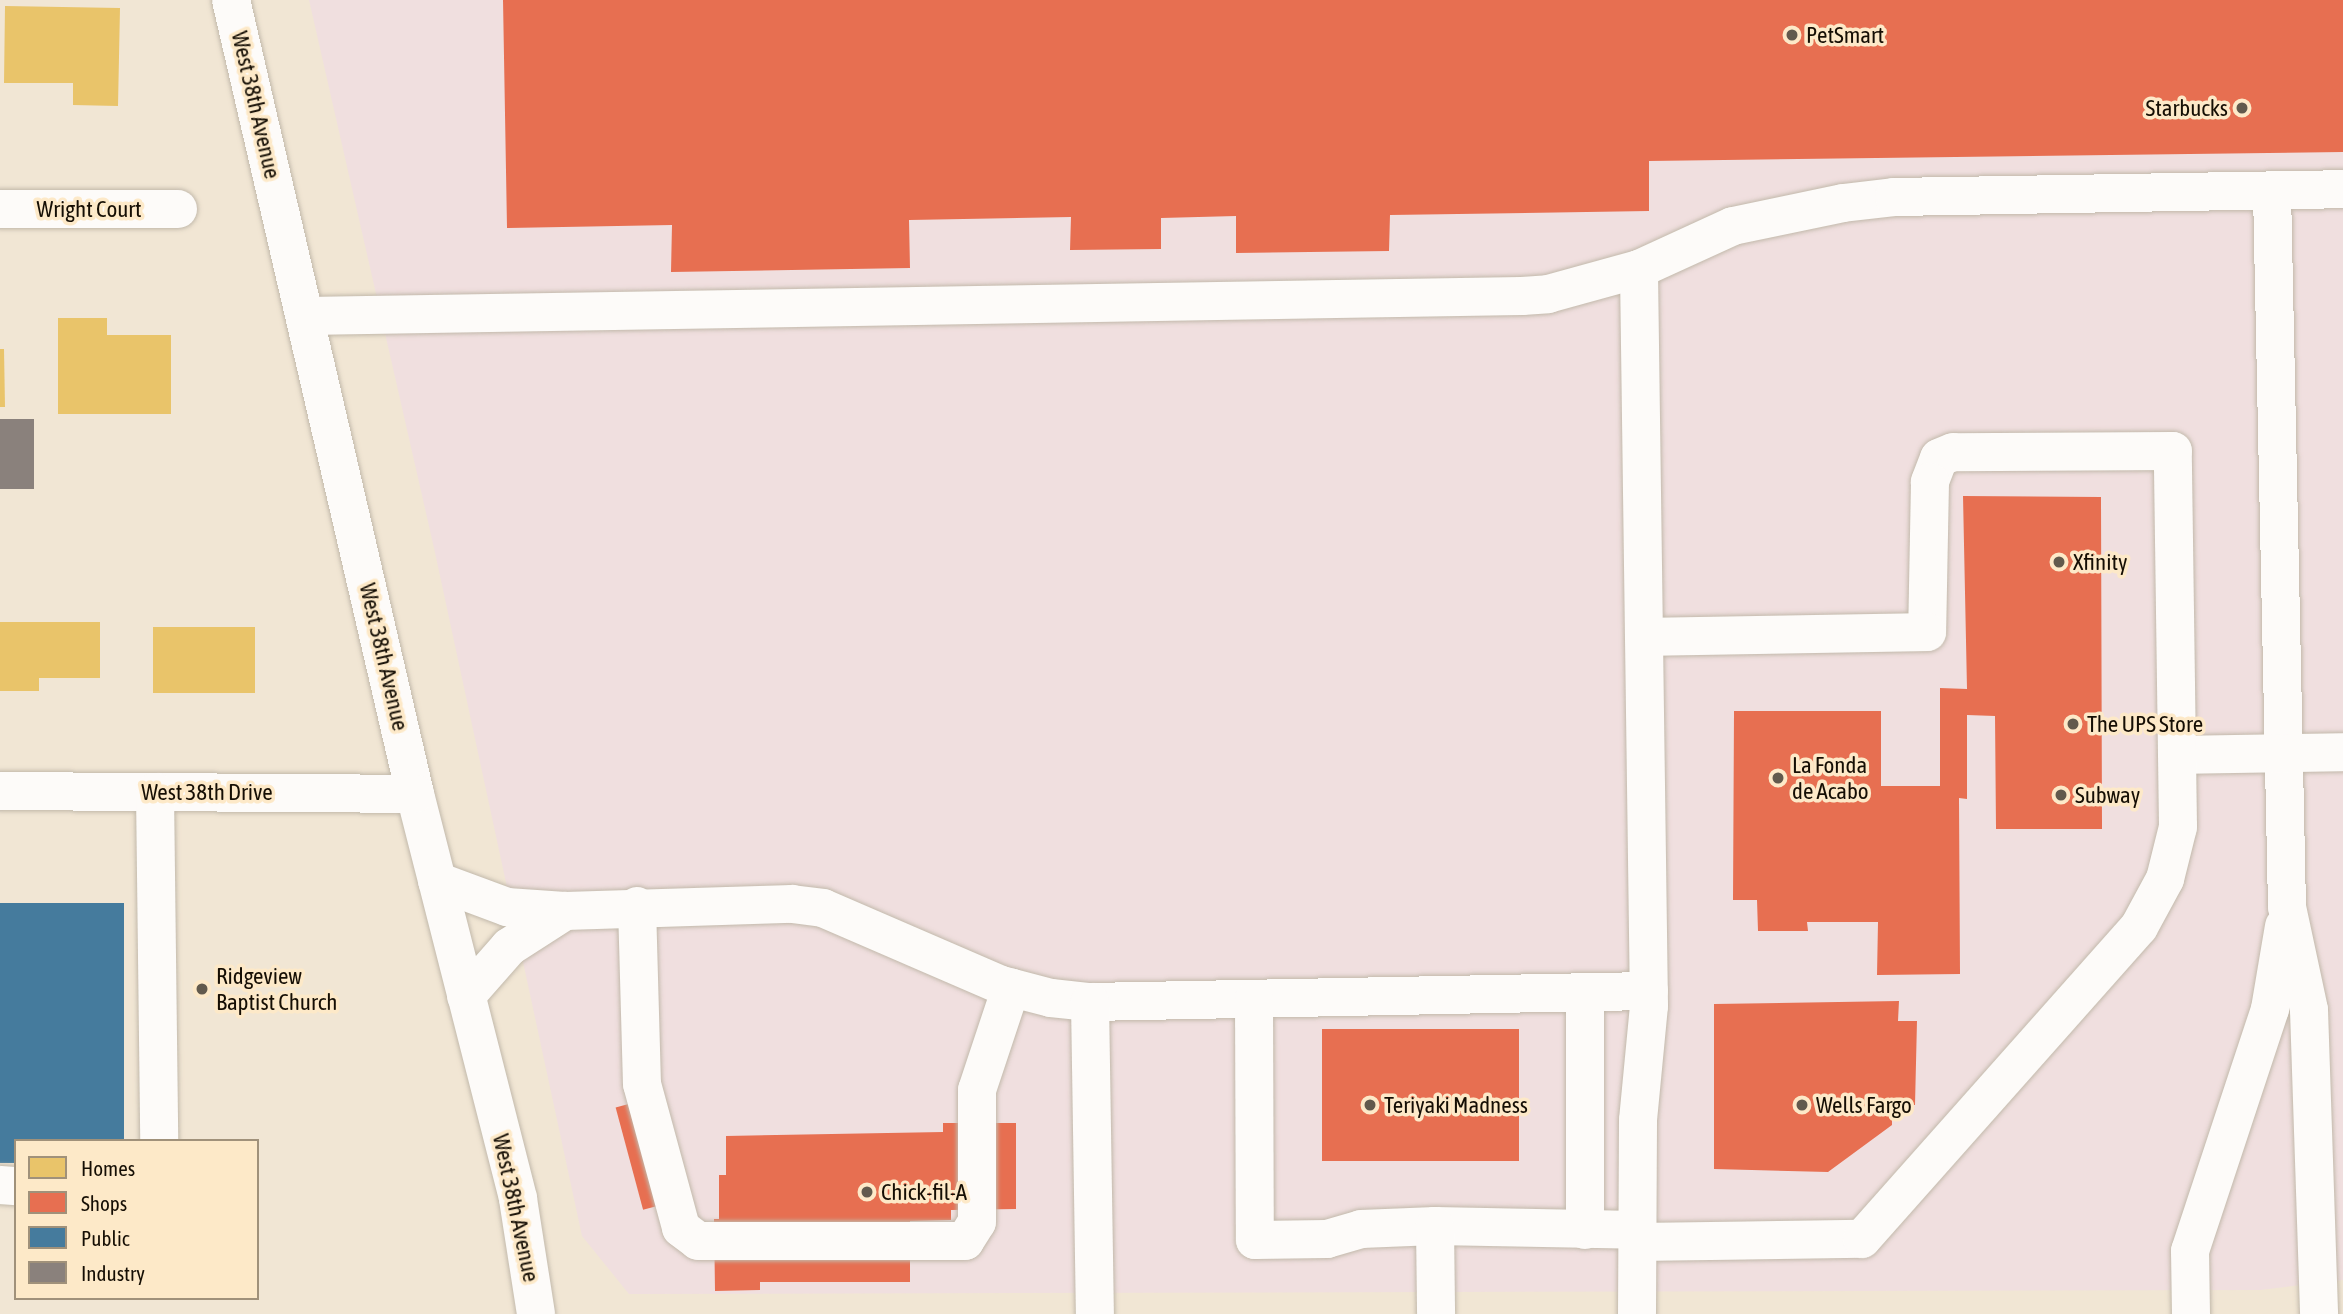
<!DOCTYPE html>
<html>
<head>
<meta charset="utf-8">
<style>
	body { margin:0 }
	#map { position:relative; width:2343px; height:1314px; overflow:hidden; background:#f1e6d4; font-family:"Asap Condensed",sans-serif }
	div>[style] { position:absolute }
	.commercial>* { inset:0; background:#f0dfdf }
	.homes>* { inset:0; background:#e9c46a; transform-origin:0 0 }
	.shops>* { inset:0; background:#e76f51; transform-origin:0 0 }
	.public>* { inset:0; background:#457b9d }
	.industry>* { inset:0; background:#8a817c; transform-origin:0 0 }
	.roads { filter:drop-shadow(0 0 2px #c2b9ab) drop-shadow(0 0 2px #c2b9ab) }
	.minor>* { height:38px; margin:-19px; padding:0 19px; transform-origin:19px; border-radius:19px; background:#fdfbf9 }
	.dots>* { width:19px; height:19px; translate:-50% -50%; box-sizing:border-box; border:4px solid #fde9c8; border-radius:50% }
	span { translate:-50% -50%; white-space:nowrap; text-align:center; line-height:1.15; -webkit-text-stroke:7px #fde9c8; paint-order:stroke }
	.poi-label { font-size:23px; color:#150e04 }
	.left { translate:0 -50%; text-align:left }
	.right { translate:-100% -50%; text-align:right }
	.street-label { font-size:23px; color:#150e04 }
	.legend { position:absolute; left:14px; top:1139px; width:245px; height:161px; box-sizing:border-box; background:#fde9c8; border:2px solid #a0917a; margin:0; padding:9px 12px; list-style:none; font-size:21px; color:#150e04 }
	.legend li { display:flex; align-items:center; gap:14px; height:35px }
	.legend b { width:35px; border:2px solid #a0917a }
</style>
</head>
<body>
<div id="map">
	<div class="commercial">
		<i style="clip-path:polygon(309px 0,2343px 0,2343px 1280px,2260px 1290px,629px 1294px,582px 1236px,434px 548px)"></i>
	</div>
	<div class="homes">
		<i style="clip-path:polygon(5px 6px,120px 8px,118px 106px,73px 105px,73px 83px,4px 83px)"></i>
		<i style="clip-path:polygon(58px 318px,107px 318px,107px 335px,171px 335px,171px 414px,58px 414px)"></i>
		<i style="clip-path:polygon(0 349px,4px 349px,5px 407px,0 407px)"></i>
		<i style="clip-path:polygon(0 622px,100px 622px,100px 678px,39px 678px,39px 691px,0 691px)"></i>
		<i style="left:153px;top:627px;width:102px;height:66px"></i>
	</div>
	<div class="shops">
		<i style="clip-path:polygon(503px 0,2343px 0,2343px 152px,1649px 161px,1649px 211px,1390px 215px,1389px 251px,1236px 253px,1236px 216px,1161px 218px,1161px 249px,1070px 250px,1071px 217px,909px 220px,910px 268px,671px 272px,672px 225px,507px 228px)"></i>
		<i style="clip-path:polygon(1963px 496px,2101px 497px,2102px 829px,1996px 829px,1995px 716px,1967px 715px,1967px 799px,1959px 798px,1960px 974px,1877px 975px,1878px 922px,1807px 922px,1808px 931px,1758px 931px,1757px 900px,1733px 900px,1734px 711px,1881px 711px,1881px 786px,1940px 786px,1940px 688px,1967px 689px)"></i>
		<i style="clip-path:polygon(1899px 1001px,1898px 1021px,1917px 1021px,1915px 1105px,1892px 1105px,1892px 1125px,1828px 1172px,1714px 1169px,1714px 1004px)"></i>
		<i style="left:1322px;top:1029px;width:197px;height:132px"></i>
		<i style="left:662px;top:1095px;width:106px;height:48px;rotate:75deg"></i>
		<i style="clip-path:polygon(943px 1123px,1016px 1123px,1016px 1209px,951px 1210px,951px 1220px,910px 1221px,910px 1282px,760px 1282px,760px 1290px,715px 1291px,714px 1219px,719px 1219px,719px 1175px,726px 1175px,726px 1136px,943px 1132px)"></i>
	</div>
	<div class="public">
		<i style="clip-path:polygon(0 903px,124px 903px,124px 1141px,16px 1141px,16px 1163px,0 1163px)"></i>
	</div>
	<div class="industry">
		<i style="left:0;top:419px;width:34px;height:70px"></i>
	</div>
	<div class="roads">
		<div class="minor">
			<i style="left:231px;top:0;width:815px;rotate:76.95deg"></i>
			<i style="left:415px;top:794px;width:418px;rotate:75.7deg"></i>
			<i style="left:518px;top:1199px;width:116px;rotate:81.1deg"></i>
			<i style="left:2272px;top:191px;width:716px;rotate:88.8deg"></i>
			<i style="left:2287px;top:907px;width:105px;rotate:77.9deg"></i>
			<i style="left:2309px;top:1010px;width:304px;rotate:88.1deg"></i>
			<i style="left:0;top:209px;width:178px"></i>
			<i style="left:306px;top:316px;width:1216px;rotate:-0.94deg"></i>
			<i style="left:1522px;top:296px;width:26px;rotate:-4deg"></i>
			<i style="left:1548px;top:294px;width:94px;rotate:-15.4deg"></i>
			<i style="left:1639px;top:269px;width:103px;rotate:-24.6deg"></i>
			<i style="left:1733px;top:226px;width:112px;rotate:-11.8deg"></i>
			<i style="left:1843px;top:203px;width:51px;rotate:-6.7deg"></i>
			<i style="left:1894px;top:197px;width:449px;rotate:-1deg"></i>
			<i style="left:2178px;top:755px;width:165px;rotate:-1deg"></i>
			<i style="left:0;top:791px;width:415px;rotate:0.4deg"></i>
			<i style="left:155px;top:792px;width:349px;rotate:89.3deg"></i>
			<i style="left:437px;top:881px;width:75px;rotate:20.4deg"></i>
			<i style="left:507px;top:907px;width:58px;rotate:3.9deg"></i>
			<i style="left:565px;top:911px;width:227px;rotate:-1.8deg"></i>
			<i style="left:792px;top:904px;width:31px;rotate:7deg"></i>
			<i style="left:823px;top:908px;width:194px;rotate:23.4deg"></i>
			<i style="left:1001px;top:985px;width:52px;rotate:14.6deg"></i>
			<i style="left:1051px;top:998px;width:39px;rotate:6deg"></i>
			<i style="left:1090px;top:1002px;width:559px;rotate:-1.13deg"></i>
			<i style="left:637px;top:906px;width:178px;rotate:88.4deg"></i>
			<i style="left:642px;top:1084px;width:149px;rotate:74.8deg"></i>
			<i style="left:681px;top:1228px;width:21px;rotate:37deg"></i>
			<i style="left:698px;top:1241px;width:267px"></i>
			<i style="left:965px;top:1241px;width:22px;rotate:-58deg"></i>
			<i style="left:977px;top:1222px;width:132px;rotate:-90deg"></i>
			<i style="left:977px;top:1090px;width:108px;rotate:-71.6deg"></i>
			<i style="left:1585px;top:993px;width:237px;rotate:90deg"></i>
			<i style="left:466px;top:996px;width:65px;rotate:-48.7deg"></i>
			<i style="left:509px;top:947px;width:67px;rotate:-32.7deg"></i>
			<i style="left:1254px;top:1000px;width:240px;rotate:89.8deg"></i>
			<i style="left:1255px;top:1240px;width:72px;rotate:-0.8deg"></i>
			<i style="left:1327px;top:1239px;width:35px;rotate:-16deg"></i>
			<i style="left:1361px;top:1229px;width:74px;rotate:-2.3deg"></i>
			<i style="left:1435px;top:1226px;width:202px;rotate:1.1deg"></i>
			<i style="left:1090px;top:1002px;width:312px;rotate:89.1deg"></i>
			<i style="left:0;top:1185px;width:16px;rotate:4deg"></i>
			<i style="left:1435px;top:1226px;width:88px;rotate:89.3deg"></i>
			<i style="left:1637px;top:1242px;width:225px;rotate:-0.8deg"></i>
			<i style="left:1862px;top:1239px;width:417px;rotate:-48.4deg"></i>
			<i style="left:2139px;top:927px;width:55px;rotate:-61.6deg"></i>
			<i style="left:2165px;top:879px;width:54px;rotate:-76deg"></i>
			<i style="left:2178px;top:827px;width:376px;rotate:-90.8deg"></i>
			<i style="left:2173px;top:451px;width:220px;rotate:179.7deg"></i>
			<i style="left:1953px;top:452px;width:15px;rotate:157deg"></i>
			<i style="left:1939px;top:458px;width:26px;rotate:111deg"></i>
			<i style="left:1930px;top:482px;width:150px;rotate:91.1deg"></i>
			<i style="left:1927px;top:632px;width:282px;rotate:179deg"></i>
			<i style="left:1637px;top:1314px;width:194px;rotate:-89.7deg"></i>
			<i style="left:1638px;top:1120px;width:115px;rotate:-84.5deg"></i>
			<i style="left:1649px;top:1006px;width:737px;rotate:-90.78deg"></i>
			<i style="left:2191px;top:1314px;width:63px;rotate:-90.9deg"></i>
			<i style="left:2190px;top:1251px;width:255px;rotate:-71.7deg"></i>
			<i style="left:2270px;top:1009px;width:84px;rotate:-80.4deg"></i>
		</div>
	</div>
	<div class="dots">
		<i style="left:1792px;top:35px;background:#625a4d"></i>
		<i style="left:2242px;top:108px;background:#625a4d"></i>
		<i style="left:2059px;top:562px;background:#625a4d"></i>
		<i style="left:2073px;top:724px;background:#625a4d"></i>
		<i style="left:1778px;top:778px;background:#625a4d"></i>
		<i style="left:2061px;top:795px;background:#625a4d"></i>
		<i style="left:202px;top:989px;background:#625a4d"></i>
		<i style="left:1370px;top:1105px;background:#625a4d"></i>
		<i style="left:1802px;top:1105px;background:#625a4d"></i>
		<i style="left:867px;top:1192px;background:#625a4d"></i>
	</div>
	<div class="poi-label">
		<span class="left" style="left:1806px;top:35px">PetSmart</span>
		<span class="right" style="left:2228px;top:108px">Starbucks</span>
		<span class="left" style="left:2073px;top:562px">Xfinity</span>
		<span class="left" style="left:2087px;top:724px">The UPS Store</span>
		<span class="left" style="left:1792px;top:778px">La Fonda<br>de Acabo</span>
		<span class="left" style="left:2075px;top:795px">Subway</span>
		<span class="left" style="left:216px;top:989px">Ridgeview<br>Baptist Church</span>
		<span class="left" style="left:1384px;top:1105px">Teriyaki Madness</span>
		<span class="left" style="left:1816px;top:1105px">Wells Fargo</span>
		<span class="left" style="left:881px;top:1192px">Chick-fil-A</span>
	</div>
	<div class="street-label">
		<span style="left:256px;top:105px;rotate:77deg">West 38th Avenue</span>
		<span style="left:89px;top:209px">Wright Court</span>
		<span style="left:384px;top:657px;rotate:77deg">West 38th Avenue</span>
		<span style="left:207px;top:792px">West 38th Drive</span>
		<span style="left:516px;top:1208px;rotate:78deg">West 38th Avenue</span>
	</div>
	<ul class="legend">
	<li><b style="height:19px;background:#e9c46a"></b>Homes</li>
	<li><b style="height:19px;background:#e76f51"></b>Shops</li>
	<li><b style="height:19px;background:#457b9d"></b>Public</li>
	<li><b style="height:19px;background:#8a817c"></b>Industry</li>
	</ul>
</div>
</body>
</html>
